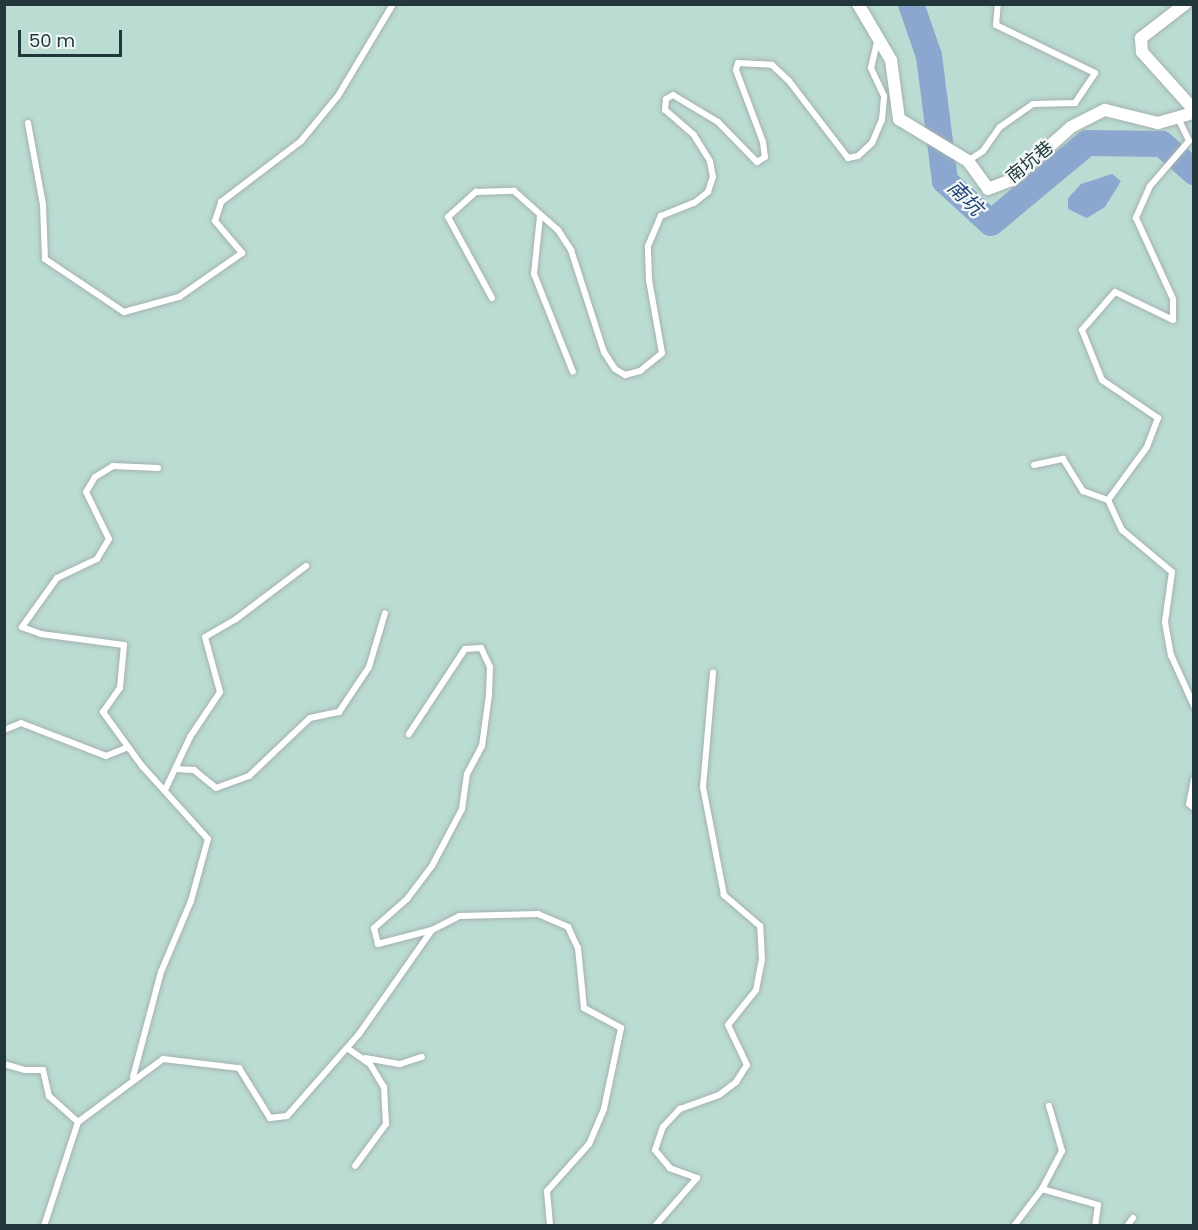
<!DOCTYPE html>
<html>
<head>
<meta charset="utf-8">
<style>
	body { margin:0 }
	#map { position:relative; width:1198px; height:1230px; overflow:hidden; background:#e1ebeb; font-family:Poppins,"Noto Sans TC",sans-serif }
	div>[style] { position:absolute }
	.green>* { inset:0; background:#bbdcd2; transform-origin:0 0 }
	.water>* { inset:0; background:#8ba7cf }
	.river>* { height:26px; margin:-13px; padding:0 13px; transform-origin:13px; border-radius:13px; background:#8ba7cf }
	.roads { filter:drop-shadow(0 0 2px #a4b1b3) drop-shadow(0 0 2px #a4b1b3) }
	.lane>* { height:6px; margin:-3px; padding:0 3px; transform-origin:3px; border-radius:3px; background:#fff }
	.street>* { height:12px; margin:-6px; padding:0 6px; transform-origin:6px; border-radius:6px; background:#fff }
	span { translate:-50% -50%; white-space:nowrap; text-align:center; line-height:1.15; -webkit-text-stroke:4.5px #f2f8f7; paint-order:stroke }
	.street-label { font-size:18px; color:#22373b }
	.water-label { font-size:20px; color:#1e4175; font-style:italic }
	.frame { position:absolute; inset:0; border:6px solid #22373b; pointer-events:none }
	.scale { position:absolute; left:18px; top:30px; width:104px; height:27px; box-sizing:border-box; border:3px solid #22373b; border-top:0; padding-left:8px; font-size:18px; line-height:21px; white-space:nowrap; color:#22373b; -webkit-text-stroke:4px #f2f8f7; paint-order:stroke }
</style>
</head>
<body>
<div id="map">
	<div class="green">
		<i style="left:5px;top:5px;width:1188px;height:1220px"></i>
	</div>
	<div class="water">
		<i style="clip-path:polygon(1112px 174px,1121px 181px,1105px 207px,1087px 218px,1068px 209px,1068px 198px,1081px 184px)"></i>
	</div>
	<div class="river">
		<i style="left:911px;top:4px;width:55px;rotate:70.9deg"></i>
		<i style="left:929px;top:56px;width:126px;rotate:82.7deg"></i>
		<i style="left:945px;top:181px;width:62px;rotate:42.4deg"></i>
		<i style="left:991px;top:223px;width:125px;rotate:-39.8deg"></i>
		<i style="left:1087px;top:143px;width:75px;rotate:0.8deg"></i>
		<i style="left:1162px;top:144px;width:43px;rotate:41.2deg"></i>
	</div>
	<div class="roads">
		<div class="lane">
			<i style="left:1178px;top:118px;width:25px;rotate:64deg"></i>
			<i style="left:1189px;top:141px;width:60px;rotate:130.9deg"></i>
			<i style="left:1150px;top:186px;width:35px;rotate:114deg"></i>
			<i style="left:1136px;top:218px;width:89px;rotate:65.4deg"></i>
			<i style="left:1173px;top:299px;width:21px;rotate:90deg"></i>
			<i style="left:1173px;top:320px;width:64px;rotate:-154.2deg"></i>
			<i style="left:1115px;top:292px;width:50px;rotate:131deg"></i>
			<i style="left:1082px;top:330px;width:54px;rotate:68.2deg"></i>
			<i style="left:1102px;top:380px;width:68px;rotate:34.2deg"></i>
			<i style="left:1158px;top:418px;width:31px;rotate:111deg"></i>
			<i style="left:1147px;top:447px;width:66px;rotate:126.3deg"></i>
			<i style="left:1108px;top:500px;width:33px;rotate:65deg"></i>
			<i style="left:1122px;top:530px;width:65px;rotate:40deg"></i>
			<i style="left:1172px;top:572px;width:50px;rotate:98deg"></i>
			<i style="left:1165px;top:622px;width:34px;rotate:80deg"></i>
			<i style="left:1171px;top:655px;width:56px;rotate:65.7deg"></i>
			<i style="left:28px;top:123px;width:83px;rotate:79.6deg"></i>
			<i style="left:43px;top:205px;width:54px;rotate:87.9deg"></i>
			<i style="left:45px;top:259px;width:95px;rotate:33.9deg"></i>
			<i style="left:124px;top:312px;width:57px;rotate:-15.3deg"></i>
			<i style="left:179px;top:297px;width:77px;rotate:-34.9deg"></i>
			<i style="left:242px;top:253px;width:42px;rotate:-130.2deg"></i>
			<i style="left:215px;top:221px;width:20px;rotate:-72deg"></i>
			<i style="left:221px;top:202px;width:101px;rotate:-37.3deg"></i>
			<i style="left:301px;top:141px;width:58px;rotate:-50.6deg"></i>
			<i style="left:338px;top:96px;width:107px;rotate:-59.1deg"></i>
			<i style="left:968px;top:161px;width:18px;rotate:-34deg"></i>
			<i style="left:983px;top:151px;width:29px;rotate:-55deg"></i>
			<i style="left:1000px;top:127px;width:40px;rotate:-34.9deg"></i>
			<i style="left:1033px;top:104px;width:42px;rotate:-1.4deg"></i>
			<i style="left:1075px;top:103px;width:36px;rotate:-56deg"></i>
			<i style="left:1095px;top:73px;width:110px;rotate:-154.1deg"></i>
			<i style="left:996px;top:25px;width:21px;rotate:-85deg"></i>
			<i style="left:540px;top:216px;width:58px;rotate:95.9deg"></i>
			<i style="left:534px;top:274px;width:105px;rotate:68.3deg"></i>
			<i style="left:492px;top:298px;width:92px;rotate:-118.5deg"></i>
			<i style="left:448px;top:217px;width:38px;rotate:-42deg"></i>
			<i style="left:476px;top:192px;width:38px;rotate:-2deg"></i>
			<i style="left:514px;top:191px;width:59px;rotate:41.6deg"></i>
			<i style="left:558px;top:230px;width:24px;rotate:57deg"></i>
			<i style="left:571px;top:250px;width:107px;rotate:72.1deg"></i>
			<i style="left:604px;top:352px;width:20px;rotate:57deg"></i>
			<i style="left:615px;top:369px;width:12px;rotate:31deg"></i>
			<i style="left:625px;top:375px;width:16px;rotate:-15deg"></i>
			<i style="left:640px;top:371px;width:28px;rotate:-39deg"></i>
			<i style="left:662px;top:353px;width:74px;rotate:-100.1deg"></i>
			<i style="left:649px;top:280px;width:34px;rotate:-92deg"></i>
			<i style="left:648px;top:246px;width:33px;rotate:-67deg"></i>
			<i style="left:661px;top:216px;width:35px;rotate:-22deg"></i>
			<i style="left:694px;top:203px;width:18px;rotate:-38deg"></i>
			<i style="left:708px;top:192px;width:16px;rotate:-72deg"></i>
			<i style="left:713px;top:177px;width:16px;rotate:-101deg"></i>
			<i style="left:710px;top:161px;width:31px;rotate:-122deg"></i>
			<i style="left:694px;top:135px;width:38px;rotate:-139deg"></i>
			<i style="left:665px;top:110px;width:11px;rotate:-85deg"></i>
			<i style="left:666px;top:99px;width:8px;rotate:-30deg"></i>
			<i style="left:673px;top:95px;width:52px;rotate:31deg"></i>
			<i style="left:718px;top:122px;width:56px;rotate:45.7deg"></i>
			<i style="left:757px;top:162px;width:9px;rotate:-32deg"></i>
			<i style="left:765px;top:157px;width:15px;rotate:-98deg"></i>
			<i style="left:763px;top:142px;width:77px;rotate:-110.6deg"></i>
			<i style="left:736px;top:70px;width:7px;rotate:-74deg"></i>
			<i style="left:738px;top:63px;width:34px;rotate:3deg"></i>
			<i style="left:772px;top:65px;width:23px;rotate:43deg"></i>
			<i style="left:789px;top:81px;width:97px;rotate:52.5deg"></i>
			<i style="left:848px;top:158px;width:10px;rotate:-11deg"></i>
			<i style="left:858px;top:156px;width:19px;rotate:-43deg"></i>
			<i style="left:872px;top:143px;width:25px;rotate:-67deg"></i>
			<i style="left:882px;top:120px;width:24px;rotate:-85deg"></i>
			<i style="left:884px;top:96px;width:31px;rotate:-115deg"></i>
			<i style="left:871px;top:68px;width:27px;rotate:-77deg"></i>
			<i style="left:1034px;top:465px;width:30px;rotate:-12deg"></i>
			<i style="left:1063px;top:459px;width:38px;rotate:58deg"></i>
			<i style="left:1083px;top:491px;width:27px;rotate:20deg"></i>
			<i style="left:4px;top:730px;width:18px;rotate:-22deg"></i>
			<i style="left:21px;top:723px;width:91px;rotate:21.2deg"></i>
			<i style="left:106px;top:756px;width:24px;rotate:-22deg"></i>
			<i style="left:176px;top:769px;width:18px;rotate:3deg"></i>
			<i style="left:194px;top:770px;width:28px;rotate:39deg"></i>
			<i style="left:216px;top:788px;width:35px;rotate:-20deg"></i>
			<i style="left:249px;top:776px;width:84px;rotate:-43.6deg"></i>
			<i style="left:310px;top:718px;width:30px;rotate:-12deg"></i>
			<i style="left:339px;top:712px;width:54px;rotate:-56.3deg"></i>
			<i style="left:369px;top:667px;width:56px;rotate:-73.5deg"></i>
			<i style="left:1194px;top:779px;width:25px;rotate:101deg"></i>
			<i style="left:1189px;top:804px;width:6px;rotate:39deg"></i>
			<i style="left:165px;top:790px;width:59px;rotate:-64.7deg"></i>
			<i style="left:190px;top:737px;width:54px;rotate:-56.3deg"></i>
			<i style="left:220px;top:692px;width:57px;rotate:-105.3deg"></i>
			<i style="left:205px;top:637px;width:36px;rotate:-30deg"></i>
			<i style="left:236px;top:619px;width:88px;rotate:-37.1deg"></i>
			<i style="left:432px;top:930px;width:30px;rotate:-27deg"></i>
			<i style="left:459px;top:916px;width:79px;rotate:-1.5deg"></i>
			<i style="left:538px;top:914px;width:33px;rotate:23deg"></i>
			<i style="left:568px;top:927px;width:23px;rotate:65deg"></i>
			<i style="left:578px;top:948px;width:60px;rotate:84.3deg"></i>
			<i style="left:584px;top:1008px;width:42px;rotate:28.4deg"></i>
			<i style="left:621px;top:1028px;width:83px;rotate:101.9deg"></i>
			<i style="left:604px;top:1109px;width:38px;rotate:113deg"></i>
			<i style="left:589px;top:1144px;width:63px;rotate:131.8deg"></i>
			<i style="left:547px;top:1191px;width:35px;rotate:85deg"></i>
			<i style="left:347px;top:1048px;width:28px;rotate:35deg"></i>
			<i style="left:370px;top:1064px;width:27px;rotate:59deg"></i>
			<i style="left:384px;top:1087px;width:37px;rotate:87deg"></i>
			<i style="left:386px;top:1124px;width:52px;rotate:126.4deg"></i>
			<i style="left:365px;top:1058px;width:36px;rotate:10deg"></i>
			<i style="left:400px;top:1064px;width:23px;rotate:-18deg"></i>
			<i style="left:4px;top:1064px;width:22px;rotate:16deg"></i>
			<i style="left:25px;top:1070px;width:18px"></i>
			<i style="left:43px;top:1070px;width:27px;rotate:77deg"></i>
			<i style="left:49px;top:1096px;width:39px;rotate:42deg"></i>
			<i style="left:133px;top:1077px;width:109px;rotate:-75.1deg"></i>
			<i style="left:161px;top:972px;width:77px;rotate:-67.1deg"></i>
			<i style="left:191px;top:901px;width:64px;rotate:-74.7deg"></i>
			<i style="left:208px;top:839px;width:98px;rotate:-132.1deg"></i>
			<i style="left:142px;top:766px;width:67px;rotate:-125.8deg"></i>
			<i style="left:103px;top:712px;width:29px;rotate:-55deg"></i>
			<i style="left:120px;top:688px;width:43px;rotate:-84.7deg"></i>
			<i style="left:124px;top:645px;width:84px;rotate:-172.5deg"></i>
			<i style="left:41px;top:634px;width:20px;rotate:-160deg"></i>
			<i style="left:22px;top:627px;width:60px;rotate:-54.5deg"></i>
			<i style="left:57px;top:578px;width:44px;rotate:-25.4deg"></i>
			<i style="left:97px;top:559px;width:23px;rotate:-59deg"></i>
			<i style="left:109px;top:539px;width:52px;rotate:-116.1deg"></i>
			<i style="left:86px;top:492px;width:17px;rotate:-59deg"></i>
			<i style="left:95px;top:477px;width:21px;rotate:-31deg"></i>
			<i style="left:113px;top:466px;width:45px;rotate:2.5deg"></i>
			<i style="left:1042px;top:1189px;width:58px;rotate:15.9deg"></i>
			<i style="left:1098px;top:1205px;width:21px;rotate:98deg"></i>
			<i style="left:44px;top:1226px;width:109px;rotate:-71.9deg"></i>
			<i style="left:78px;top:1122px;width:106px;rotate:-36.5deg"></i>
			<i style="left:163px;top:1059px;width:77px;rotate:6.8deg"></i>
			<i style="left:239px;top:1068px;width:59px;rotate:58.2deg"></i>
			<i style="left:270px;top:1118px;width:17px;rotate:-7deg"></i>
			<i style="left:287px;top:1116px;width:109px;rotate:-48.7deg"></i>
			<i style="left:359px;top:1034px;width:127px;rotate:-54.9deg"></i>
			<i style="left:432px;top:930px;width:56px;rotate:165.5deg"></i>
			<i style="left:378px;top:944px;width:16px;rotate:-104deg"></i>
			<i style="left:374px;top:928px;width:44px;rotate:-41.3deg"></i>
			<i style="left:407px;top:899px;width:41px;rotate:-52.9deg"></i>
			<i style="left:432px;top:866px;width:64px;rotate:-62.2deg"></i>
			<i style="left:462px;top:809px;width:35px;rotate:-82deg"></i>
			<i style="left:467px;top:774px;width:32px;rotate:-62deg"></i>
			<i style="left:482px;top:746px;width:51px;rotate:-82.2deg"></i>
			<i style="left:489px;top:695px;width:28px;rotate:-88deg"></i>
			<i style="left:490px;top:667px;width:21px;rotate:-115deg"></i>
			<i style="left:481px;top:648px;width:16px;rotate:176deg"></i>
			<i style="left:465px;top:649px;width:102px;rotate:123.4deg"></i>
			<i style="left:655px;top:1226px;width:64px;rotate:-48.8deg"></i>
			<i style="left:697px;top:1178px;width:29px;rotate:-160deg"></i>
			<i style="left:670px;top:1168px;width:23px;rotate:-130deg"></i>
			<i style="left:655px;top:1150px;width:24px;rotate:-71deg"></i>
			<i style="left:663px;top:1127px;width:25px;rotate:-47deg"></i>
			<i style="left:680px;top:1109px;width:41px;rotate:-19.7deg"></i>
			<i style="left:719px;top:1095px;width:21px;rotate:-37deg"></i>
			<i style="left:736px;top:1082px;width:20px;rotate:-57deg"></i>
			<i style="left:747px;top:1065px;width:44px;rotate:-115.4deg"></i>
			<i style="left:728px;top:1025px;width:45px;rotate:-51.3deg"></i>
			<i style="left:756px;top:990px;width:31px;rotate:-79deg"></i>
			<i style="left:762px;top:960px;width:34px;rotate:-93deg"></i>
			<i style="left:760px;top:926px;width:48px;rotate:-139.3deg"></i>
			<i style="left:724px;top:895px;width:110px;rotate:-101deg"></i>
			<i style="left:703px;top:787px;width:115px;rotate:-85deg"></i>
			<i style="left:1014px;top:1226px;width:46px;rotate:-52.9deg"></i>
			<i style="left:1042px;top:1189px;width:43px;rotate:-62.2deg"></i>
			<i style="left:1062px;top:1151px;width:47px;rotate:-106.1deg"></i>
			<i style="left:1127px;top:1226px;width:10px;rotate:-53deg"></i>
		</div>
		<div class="street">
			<i style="left:858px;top:4px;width:65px;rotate:59.5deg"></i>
			<i style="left:891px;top:60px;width:60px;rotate:82.3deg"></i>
			<i style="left:899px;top:119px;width:81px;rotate:31.3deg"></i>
			<i style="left:968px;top:161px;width:34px;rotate:54deg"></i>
			<i style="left:988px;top:189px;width:26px;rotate:-21deg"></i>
			<i style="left:1012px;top:180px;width:79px;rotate:-41.9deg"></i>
			<i style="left:1071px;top:127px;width:38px;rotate:-27deg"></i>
			<i style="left:1105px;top:110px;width:55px;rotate:13.8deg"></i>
			<i style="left:1158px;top:123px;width:37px;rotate:-16deg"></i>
			<i style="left:1185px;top:4px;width:56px;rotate:142.3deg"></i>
			<i style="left:1141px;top:38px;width:14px;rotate:86deg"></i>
			<i style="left:1142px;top:52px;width:78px;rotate:48.1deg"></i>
		</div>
	</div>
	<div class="street-label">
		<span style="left:1030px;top:162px;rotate:-39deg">南坑巷</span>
	</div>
	<div class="water-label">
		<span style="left:965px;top:198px;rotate:45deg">南坑</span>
	</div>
	<div class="frame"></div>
	<div class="scale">50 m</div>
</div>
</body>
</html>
